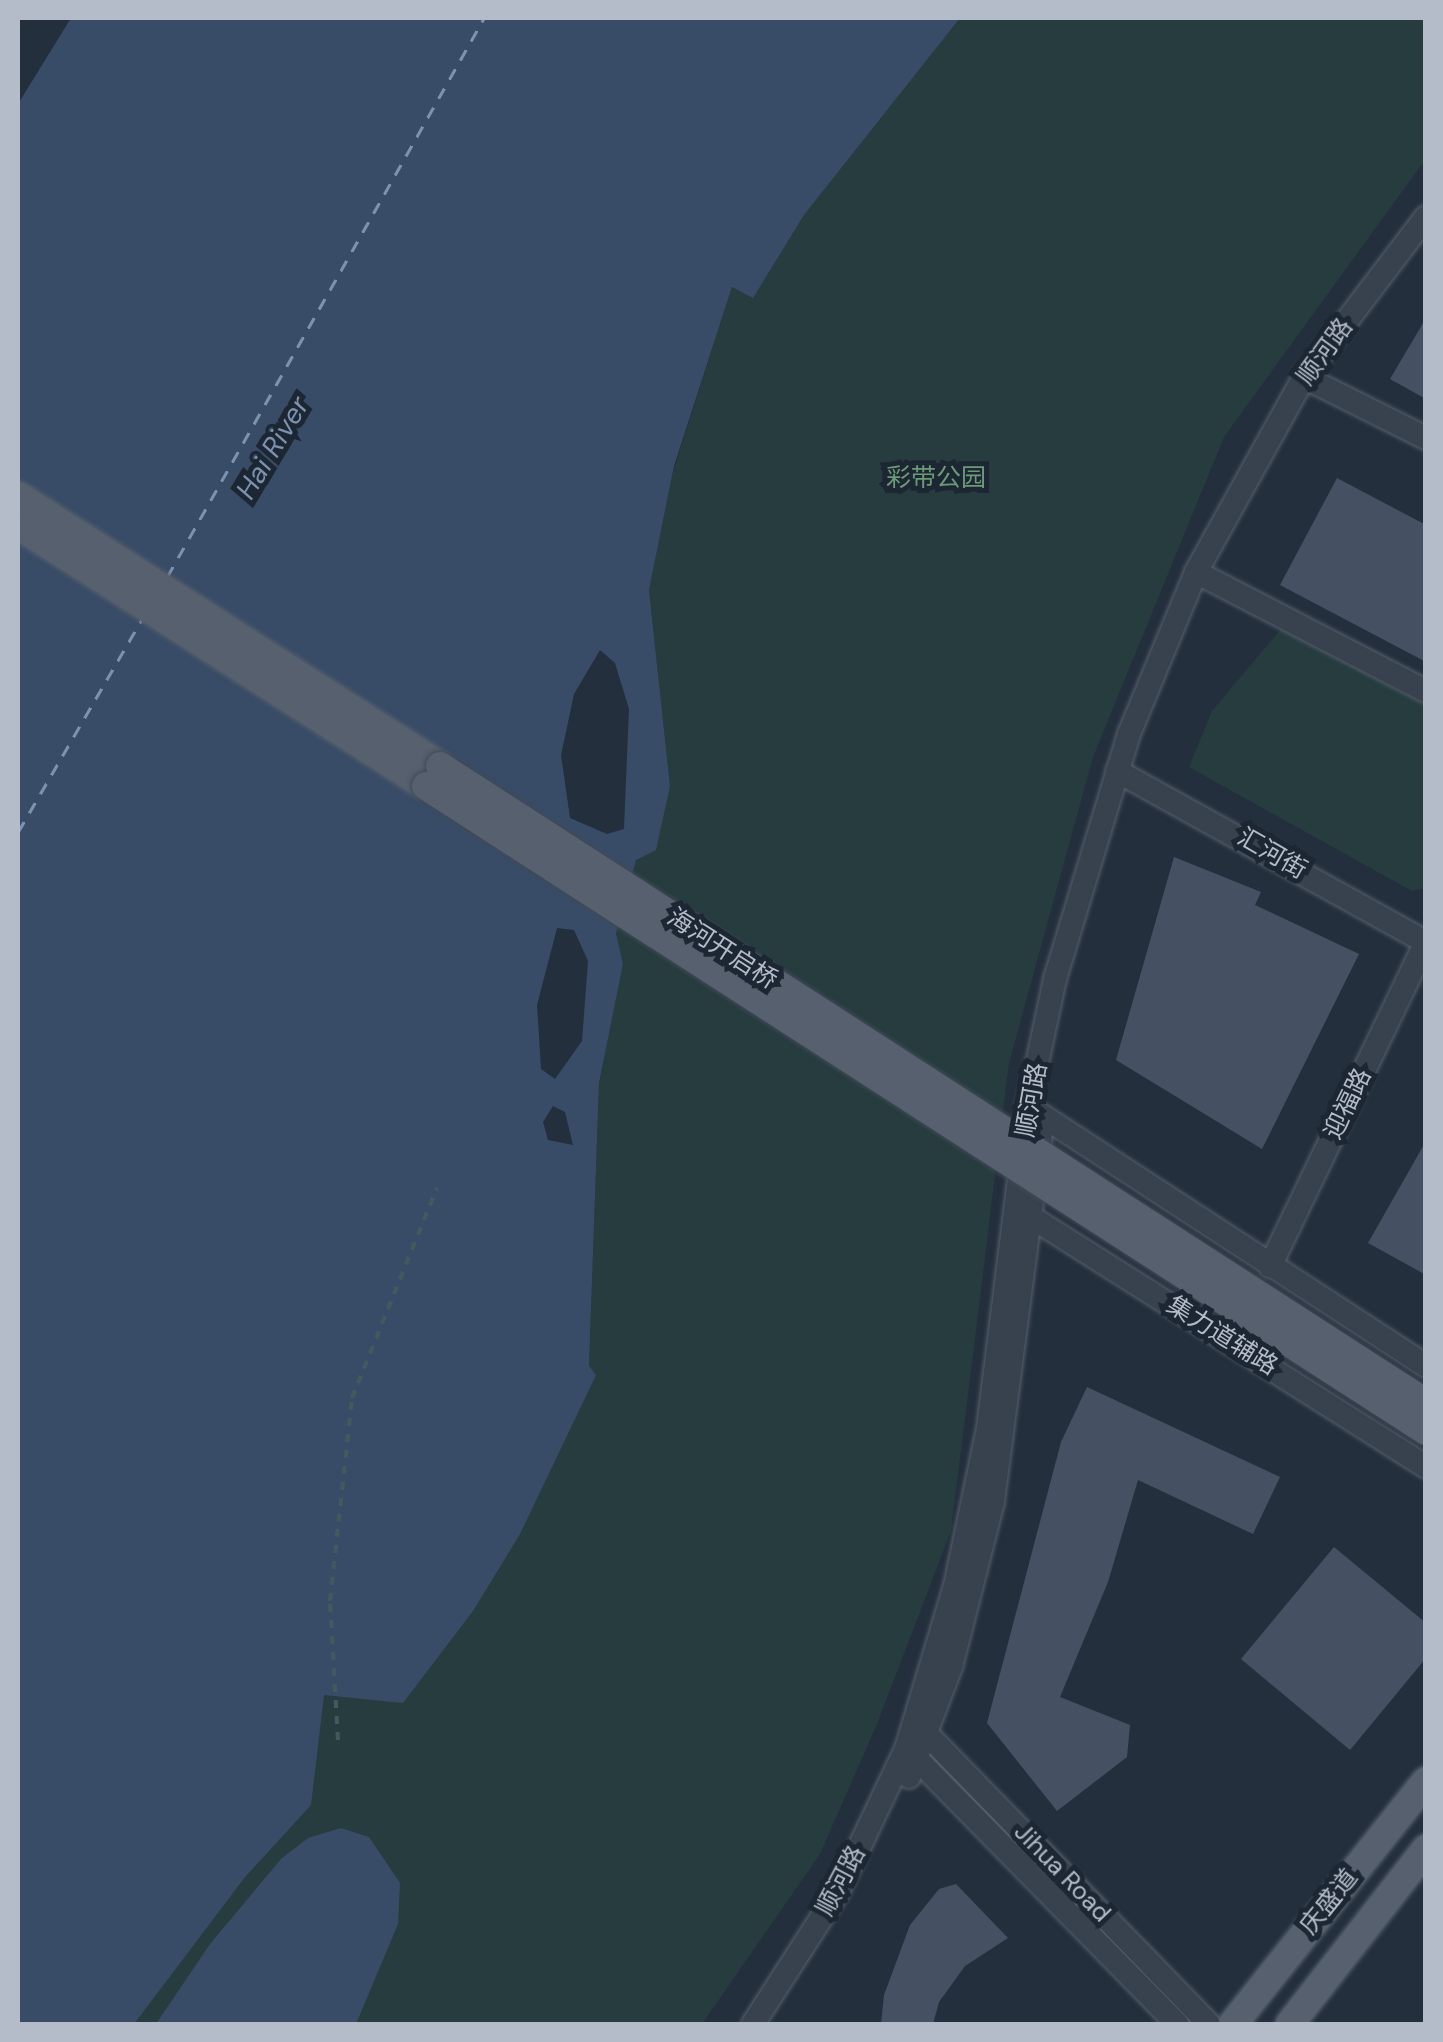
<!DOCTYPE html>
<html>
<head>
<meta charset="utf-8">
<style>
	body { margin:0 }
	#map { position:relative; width:1443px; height:2042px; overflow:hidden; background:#242f3e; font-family:"DM Sans","Noto Sans SC",sans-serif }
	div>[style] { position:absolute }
	.green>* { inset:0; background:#263c3f }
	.water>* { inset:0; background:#394c67 }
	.ferry>* { height:2.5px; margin-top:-1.25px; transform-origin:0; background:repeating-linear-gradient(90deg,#7c92b1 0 12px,transparent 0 22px) }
	.building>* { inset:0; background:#455162 }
	.path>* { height:4px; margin-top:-2px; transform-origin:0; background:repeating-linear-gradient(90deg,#44595c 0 8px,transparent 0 16px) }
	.roads { filter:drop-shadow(0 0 2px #565f6c) drop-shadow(0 0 2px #565f6c) }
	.minor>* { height:22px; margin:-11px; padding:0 11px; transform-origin:11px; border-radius:11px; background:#38414e }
	.major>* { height:28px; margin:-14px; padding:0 14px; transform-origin:14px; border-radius:14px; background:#56606e }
	.bridges { filter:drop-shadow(0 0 2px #414a57) drop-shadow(0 0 2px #414a57) }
	.major-bridge>* { height:28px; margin:-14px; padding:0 14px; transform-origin:14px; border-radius:14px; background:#56606e }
	span { translate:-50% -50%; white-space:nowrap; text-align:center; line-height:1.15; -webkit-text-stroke:10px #1d2633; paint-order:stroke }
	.street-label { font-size:25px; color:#b4bcc9 }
	.park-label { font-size:25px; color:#6b9a76 }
	.water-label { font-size:28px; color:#7c92b1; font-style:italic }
	.frame { position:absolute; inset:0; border:20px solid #b4bcc9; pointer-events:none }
</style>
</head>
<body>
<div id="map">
	<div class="green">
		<i style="clip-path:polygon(960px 18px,1425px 18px,1425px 160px,1224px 437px,1093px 757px,1009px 1063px,951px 1531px,877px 1724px,820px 1854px,702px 2024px,97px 2024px,231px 1720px,596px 1375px,589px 1366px,599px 1083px,623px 964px,616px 933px,636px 860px,670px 786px,649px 590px,672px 475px,732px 287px,753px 297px,804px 215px)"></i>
		<i style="clip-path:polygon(1281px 629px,1425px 705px,1425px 888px,1412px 891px,1189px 767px,1212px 711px)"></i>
	</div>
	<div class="water">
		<i style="clip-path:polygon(evenodd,71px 18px,960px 18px,804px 215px,753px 298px,732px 287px,674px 466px,649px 590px,670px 786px,656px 850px,636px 860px,616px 933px,623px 964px,599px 1083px,589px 1366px,596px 1375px,520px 1534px,473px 1611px,403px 1703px,324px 1695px,311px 1805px,245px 1877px,134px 2024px,18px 2024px,18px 104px,71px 18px,600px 650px,615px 663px,629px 709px,624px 829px,607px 834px,570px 818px,561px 755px,574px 694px,600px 650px,71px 18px,557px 928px,574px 930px,588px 961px,582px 1041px,555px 1079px,541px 1069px,537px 1005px,557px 928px,71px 18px,553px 1106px,565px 1112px,573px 1145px,548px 1140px,543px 1122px,553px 1106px)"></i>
		<i style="clip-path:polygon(341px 1828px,369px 1837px,400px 1883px,398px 1924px,356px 2024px,156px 2024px,210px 1944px,281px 1859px,308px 1838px)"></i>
	</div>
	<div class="ferry">
		<i style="left:167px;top:577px;width:643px;rotate:-60.44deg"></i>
		<i style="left:18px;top:832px;width:246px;rotate:-59.8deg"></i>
	</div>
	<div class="building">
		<i style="clip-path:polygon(1426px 318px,1426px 399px,1390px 379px)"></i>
		<i style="clip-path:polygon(1337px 478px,1426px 525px,1426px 662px,1280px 585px)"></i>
		<i style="clip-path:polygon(1174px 857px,1261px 892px,1255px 905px,1359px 954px,1262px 1149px,1116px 1060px)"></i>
		<i style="clip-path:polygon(1426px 1141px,1426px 1275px,1368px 1243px)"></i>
		<i style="clip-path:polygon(1087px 1387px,1280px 1477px,1253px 1534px,1138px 1480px,1108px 1582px,1060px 1697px,1130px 1725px,1127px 1757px,1057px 1811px,987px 1723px,1061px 1442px)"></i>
		<i style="clip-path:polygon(1334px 1547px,1426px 1623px,1426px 1658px,1350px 1750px,1241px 1659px)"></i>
		<i style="clip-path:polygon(956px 1884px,1008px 1938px,965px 1966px,939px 2002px,933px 2024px,881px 2024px,884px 1995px,910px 1925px,939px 1889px)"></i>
	</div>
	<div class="path">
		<i style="left:338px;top:1740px;width:139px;rotate:-93.3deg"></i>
		<i style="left:330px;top:1601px;width:204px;rotate:-83.8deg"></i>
		<i style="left:352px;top:1398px;width:227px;rotate:-68deg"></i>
	</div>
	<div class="roads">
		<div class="minor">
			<i style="left:1304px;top:377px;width:136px;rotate:26.6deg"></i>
			<i style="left:1196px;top:572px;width:259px;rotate:27.4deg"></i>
			<i style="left:1117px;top:771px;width:353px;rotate:29deg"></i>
			<i style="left:1426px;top:942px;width:360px;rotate:115.7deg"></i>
			<i style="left:1035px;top:1111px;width:467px;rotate:33.1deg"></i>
			<i style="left:1023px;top:1212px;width:477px;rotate:32.3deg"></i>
			<i style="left:921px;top:1728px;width:413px;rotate:45.8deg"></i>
			<i style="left:909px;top:1751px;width:383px;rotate:45.5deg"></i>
			<i style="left:909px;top:1777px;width:118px;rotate:-69.1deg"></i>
			<i style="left:951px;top:1667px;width:170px;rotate:-75.7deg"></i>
			<i style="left:993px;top:1502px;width:388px;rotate:-82.6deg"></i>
			<i style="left:753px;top:2024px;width:157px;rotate:-57.2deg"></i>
			<i style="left:838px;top:1892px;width:158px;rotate:-64.6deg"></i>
			<i style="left:906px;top:1749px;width:170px;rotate:-73.3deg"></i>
			<i style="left:955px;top:1586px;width:161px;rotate:-78.2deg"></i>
			<i style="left:988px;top:1428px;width:324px;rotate:-82.9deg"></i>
			<i style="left:1028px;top:1106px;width:130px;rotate:-78deg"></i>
			<i style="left:1055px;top:979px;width:256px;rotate:-73.2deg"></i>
			<i style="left:1129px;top:734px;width:175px;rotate:-67.5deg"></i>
			<i style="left:1196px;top:572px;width:223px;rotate:-61deg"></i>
			<i style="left:1304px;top:377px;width:201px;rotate:-52.7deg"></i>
		</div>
		<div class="major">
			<i style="left:18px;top:496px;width:501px;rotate:32.61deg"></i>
			<i style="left:18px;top:525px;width:484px;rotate:32.6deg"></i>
			<i style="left:1233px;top:2024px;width:310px;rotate:-51.5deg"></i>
			<i style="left:1290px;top:2024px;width:222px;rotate:-52.1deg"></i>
		</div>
	</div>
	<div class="bridges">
		<div class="major-bridge">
			<i style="left:440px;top:766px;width:1174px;rotate:32.86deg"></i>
			<i style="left:426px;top:786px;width:1190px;rotate:32.82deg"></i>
		</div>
	</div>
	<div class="street-label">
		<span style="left:1325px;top:352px;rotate:-54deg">顺河路</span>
		<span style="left:1272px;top:854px;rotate:30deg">汇河街</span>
		<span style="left:722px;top:949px;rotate:33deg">海河开启桥</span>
		<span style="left:1032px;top:1100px;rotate:-80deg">顺河路</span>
		<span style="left:1348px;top:1104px;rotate:-64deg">迎福路</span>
		<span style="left:1222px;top:1336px;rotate:32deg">集力道辅路</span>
		<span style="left:1062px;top:1873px;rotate:46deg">Jihua Road</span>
		<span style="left:841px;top:1881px;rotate:-62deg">顺河路</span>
		<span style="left:1329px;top:1902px;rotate:-51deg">庆盛道</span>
	</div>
	<div class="park-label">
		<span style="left:936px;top:478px">彩带公园</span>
	</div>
	<div class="water-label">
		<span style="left:273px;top:448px;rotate:-59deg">Hai River</span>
	</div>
	<div class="frame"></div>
</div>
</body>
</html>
